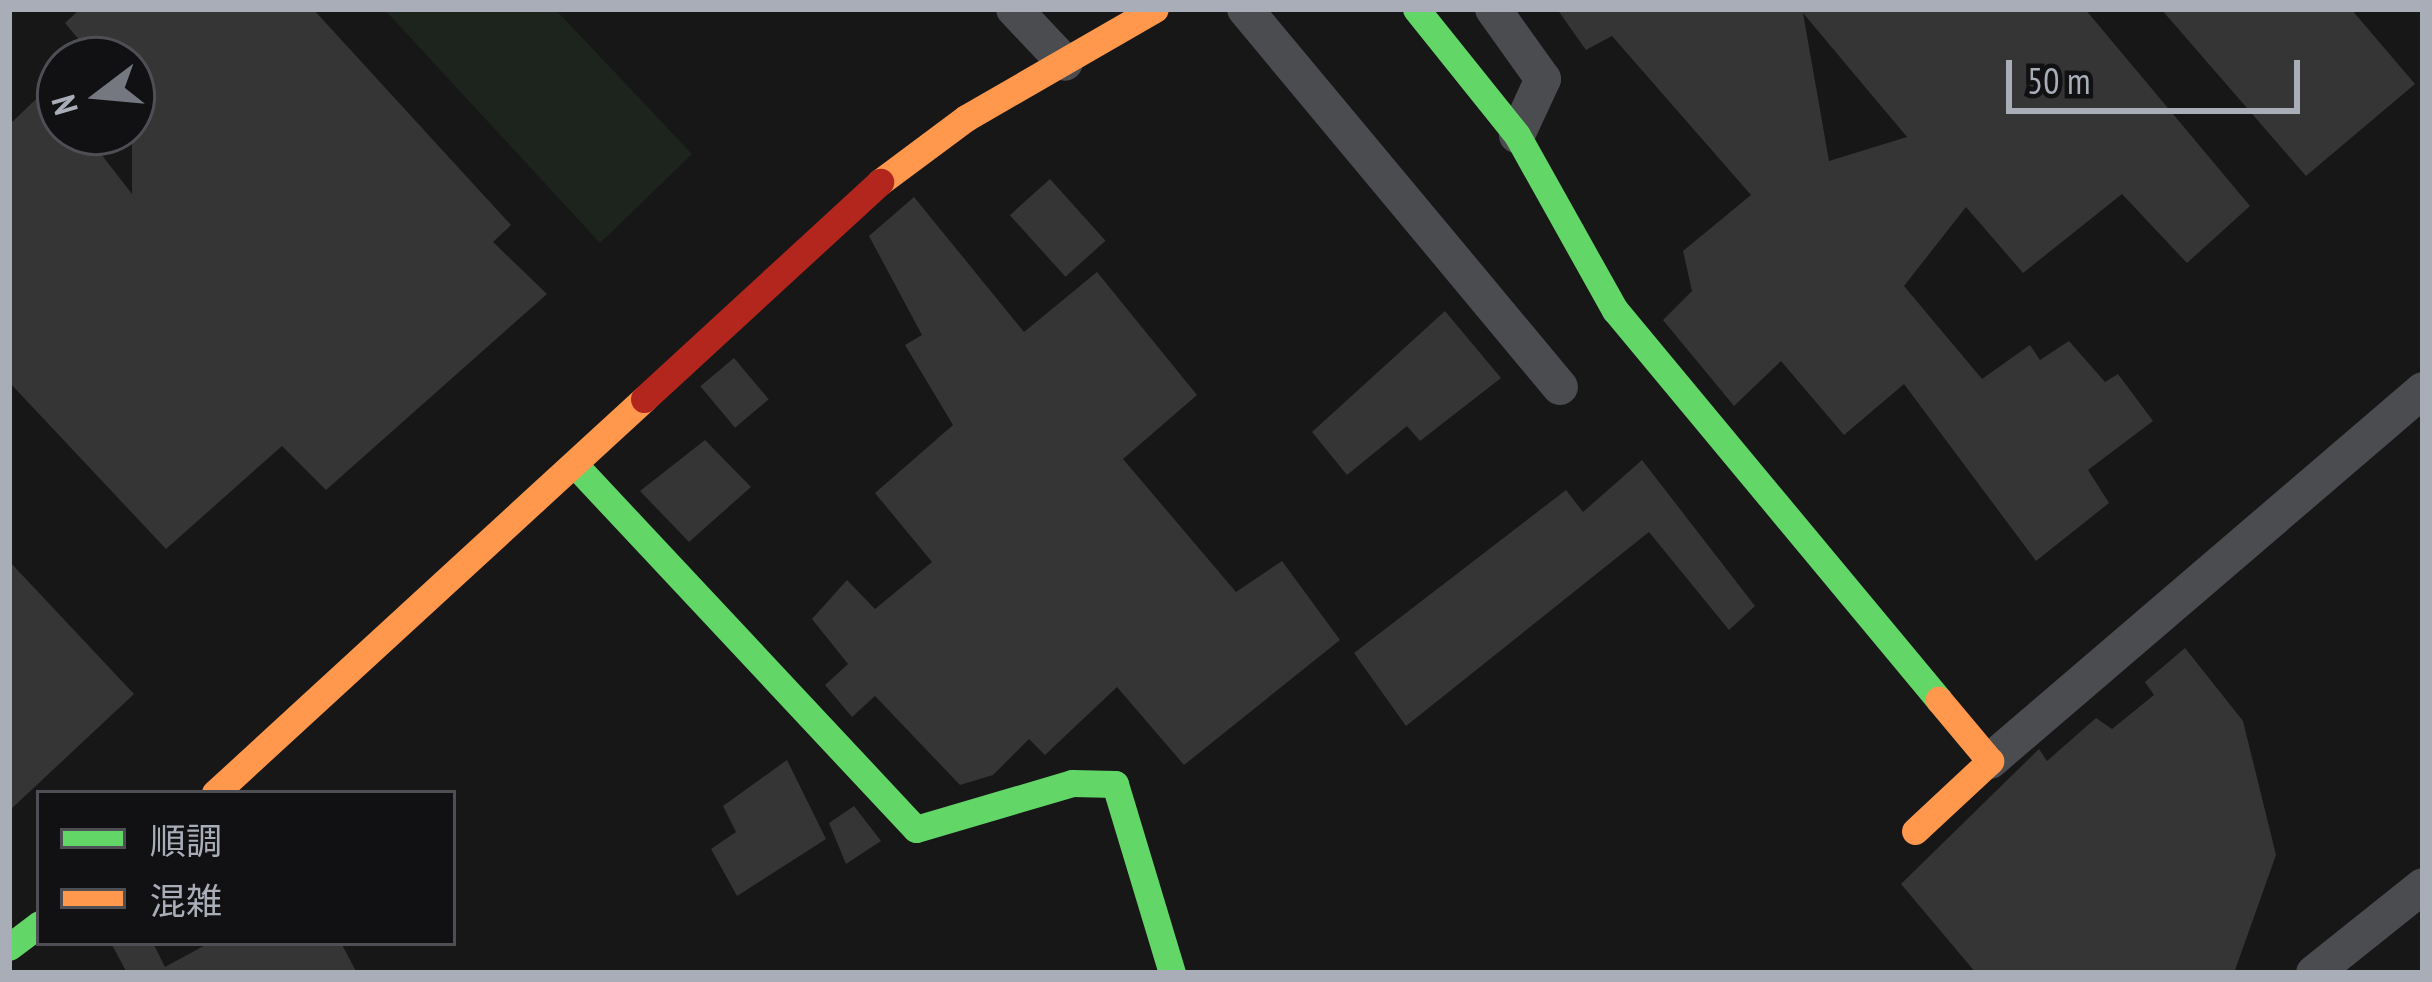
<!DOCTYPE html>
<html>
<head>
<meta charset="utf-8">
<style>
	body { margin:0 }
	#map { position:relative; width:2432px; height:982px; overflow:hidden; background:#171717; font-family:"PT Sans Narrow","Noto Sans JP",sans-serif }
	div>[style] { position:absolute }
	.green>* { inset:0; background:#1d241e }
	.building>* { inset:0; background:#353536; transform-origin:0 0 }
	.street>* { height:36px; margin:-18px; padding:0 18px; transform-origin:18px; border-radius:18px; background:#4b4c50 }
	.fast>* { height:27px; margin:-13.5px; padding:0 13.5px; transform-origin:13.5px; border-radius:13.5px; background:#63d668 }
	.slow>* { height:27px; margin:-13.5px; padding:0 13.5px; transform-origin:13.5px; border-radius:13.5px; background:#ff974d }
	.jam>* { height:27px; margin:-13.5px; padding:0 13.5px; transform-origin:13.5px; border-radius:13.5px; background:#b3261e }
	span { translate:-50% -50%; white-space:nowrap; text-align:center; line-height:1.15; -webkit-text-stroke:10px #111113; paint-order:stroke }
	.frame { position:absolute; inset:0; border:12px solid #a8adb8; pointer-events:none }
	.legend { position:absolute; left:36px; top:790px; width:420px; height:156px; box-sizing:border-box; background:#111113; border:3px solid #4d4f55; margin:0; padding:15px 21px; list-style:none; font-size:36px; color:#a8adb8 }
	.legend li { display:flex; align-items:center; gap:24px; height:60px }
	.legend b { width:60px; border:3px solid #4d4f55 }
	.north { position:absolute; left:36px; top:36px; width:120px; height:120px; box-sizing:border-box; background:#111113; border:3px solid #4d4f55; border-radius:50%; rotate:254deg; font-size:33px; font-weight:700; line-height:48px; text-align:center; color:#a8adb8 }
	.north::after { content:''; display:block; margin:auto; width:42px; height:54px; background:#757880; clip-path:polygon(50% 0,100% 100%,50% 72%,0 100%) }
	.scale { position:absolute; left:2006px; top:60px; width:294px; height:54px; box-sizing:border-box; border:6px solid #a8adb8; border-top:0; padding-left:15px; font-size:36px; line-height:42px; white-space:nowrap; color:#a8adb8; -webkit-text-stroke:9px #111113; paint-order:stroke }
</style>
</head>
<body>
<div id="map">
	<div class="green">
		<i style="clip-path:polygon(384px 9px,555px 9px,692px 154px,600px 243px)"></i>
	</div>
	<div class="building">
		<i style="clip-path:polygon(80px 9px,313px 9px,511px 225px,493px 242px,547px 294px,326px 490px,282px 446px,166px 549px,9px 382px,9px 125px,60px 76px,60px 132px,84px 132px,132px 194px,132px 60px,96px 60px,65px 23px)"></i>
		<i style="clip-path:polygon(evenodd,1557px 9px,2085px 9px,2250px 206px,2187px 263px,2122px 194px,2023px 273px,1966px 207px,1904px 286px,1982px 379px,2030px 345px,2040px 360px,2069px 341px,2105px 382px,2118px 374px,2153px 421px,2088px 470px,2109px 503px,2036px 561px,1904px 384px,1844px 435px,1781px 361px,1734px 406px,1663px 320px,1692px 291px,1683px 251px,1751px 195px,1612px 36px,1586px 50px,1557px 9px,1803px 13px,1907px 137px,1829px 161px,1803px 13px)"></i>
		<i style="clip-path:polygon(2161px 9px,2351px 9px,2415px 84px,2306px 176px)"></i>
		<i style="left:1050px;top:179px;width:83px;height:54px;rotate:48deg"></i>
		<i style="clip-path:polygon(914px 197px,1024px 332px,1097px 272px,1197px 395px,1123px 459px,1236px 592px,1282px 561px,1340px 640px,1184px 765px,1117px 687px,1045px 755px,1029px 739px,993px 775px,960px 785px,875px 696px,852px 717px,825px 685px,848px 664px,812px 619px,847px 580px,875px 609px,932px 562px,875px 493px,953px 425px,905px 345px,922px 335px,869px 236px)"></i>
		<i style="clip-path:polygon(1445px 311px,1501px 378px,1420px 441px,1407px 426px,1347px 475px,1312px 432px)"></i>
		<i style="left:734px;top:358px;width:54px;height:44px;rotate:50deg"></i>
		<i style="clip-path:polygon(705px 440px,751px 487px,689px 542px,640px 491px)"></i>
		<i style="clip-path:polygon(1642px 460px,1755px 606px,1729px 630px,1649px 532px,1406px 726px,1354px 653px,1566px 490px,1583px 512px)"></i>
		<i style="clip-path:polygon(9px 561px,134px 694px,9px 811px)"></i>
		<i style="clip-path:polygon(2185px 648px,2243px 721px,2276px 855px,2234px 973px,1976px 973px,1901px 884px,2039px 749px,2047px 761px,2096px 718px,2112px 729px,2154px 695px,2145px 682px)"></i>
		<i style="clip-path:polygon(787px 760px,826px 839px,737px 896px,711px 849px,736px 832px,723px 806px)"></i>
		<i style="clip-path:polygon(854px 806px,881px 841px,846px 864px,829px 823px)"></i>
		<i style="clip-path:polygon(111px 943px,153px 943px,165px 967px,209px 943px,341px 943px,357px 973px,127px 973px)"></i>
	</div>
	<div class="street">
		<i style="left:1014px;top:9px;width:74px;rotate:46.6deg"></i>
		<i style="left:1245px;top:9px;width:492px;rotate:50.2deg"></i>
		<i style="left:1493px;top:9px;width:86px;rotate:54.5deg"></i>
		<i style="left:1543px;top:79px;width:62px;rotate:114.9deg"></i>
		<i style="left:1990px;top:761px;width:570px;rotate:-40.59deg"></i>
		<i style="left:2314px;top:973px;width:139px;rotate:-38.6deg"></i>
	</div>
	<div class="fast">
		<i style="left:1416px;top:9px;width:161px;rotate:51.3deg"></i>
		<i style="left:1517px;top:135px;width:201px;rotate:60.8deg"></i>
		<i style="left:1615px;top:310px;width:507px;rotate:50.28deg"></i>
		<i style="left:576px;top:466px;width:497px;rotate:46.9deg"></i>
		<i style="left:916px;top:829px;width:163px;rotate:-16.4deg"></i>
		<i style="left:1072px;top:783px;width:43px;rotate:1.3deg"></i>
		<i style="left:1115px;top:784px;width:197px;rotate:73.2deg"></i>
		<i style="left:9px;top:947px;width:38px;rotate:-37deg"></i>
	</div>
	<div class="slow">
		<i style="left:880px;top:182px;width:107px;rotate:-36.7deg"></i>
		<i style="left:966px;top:118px;width:218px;rotate:-30deg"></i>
		<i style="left:215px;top:793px;width:582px;rotate:-42.56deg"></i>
		<i style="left:1915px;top:831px;width:103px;rotate:-43deg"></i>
		<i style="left:1990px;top:761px;width:80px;rotate:-129.9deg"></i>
	</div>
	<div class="jam">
		<i style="left:644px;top:399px;width:321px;rotate:-42.6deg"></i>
	</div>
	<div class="frame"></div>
	<ul class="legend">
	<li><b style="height:15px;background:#63d668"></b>順調</li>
	<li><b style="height:15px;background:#ff974d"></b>混雑</li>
	</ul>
	<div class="north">N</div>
	<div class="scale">50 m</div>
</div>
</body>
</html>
